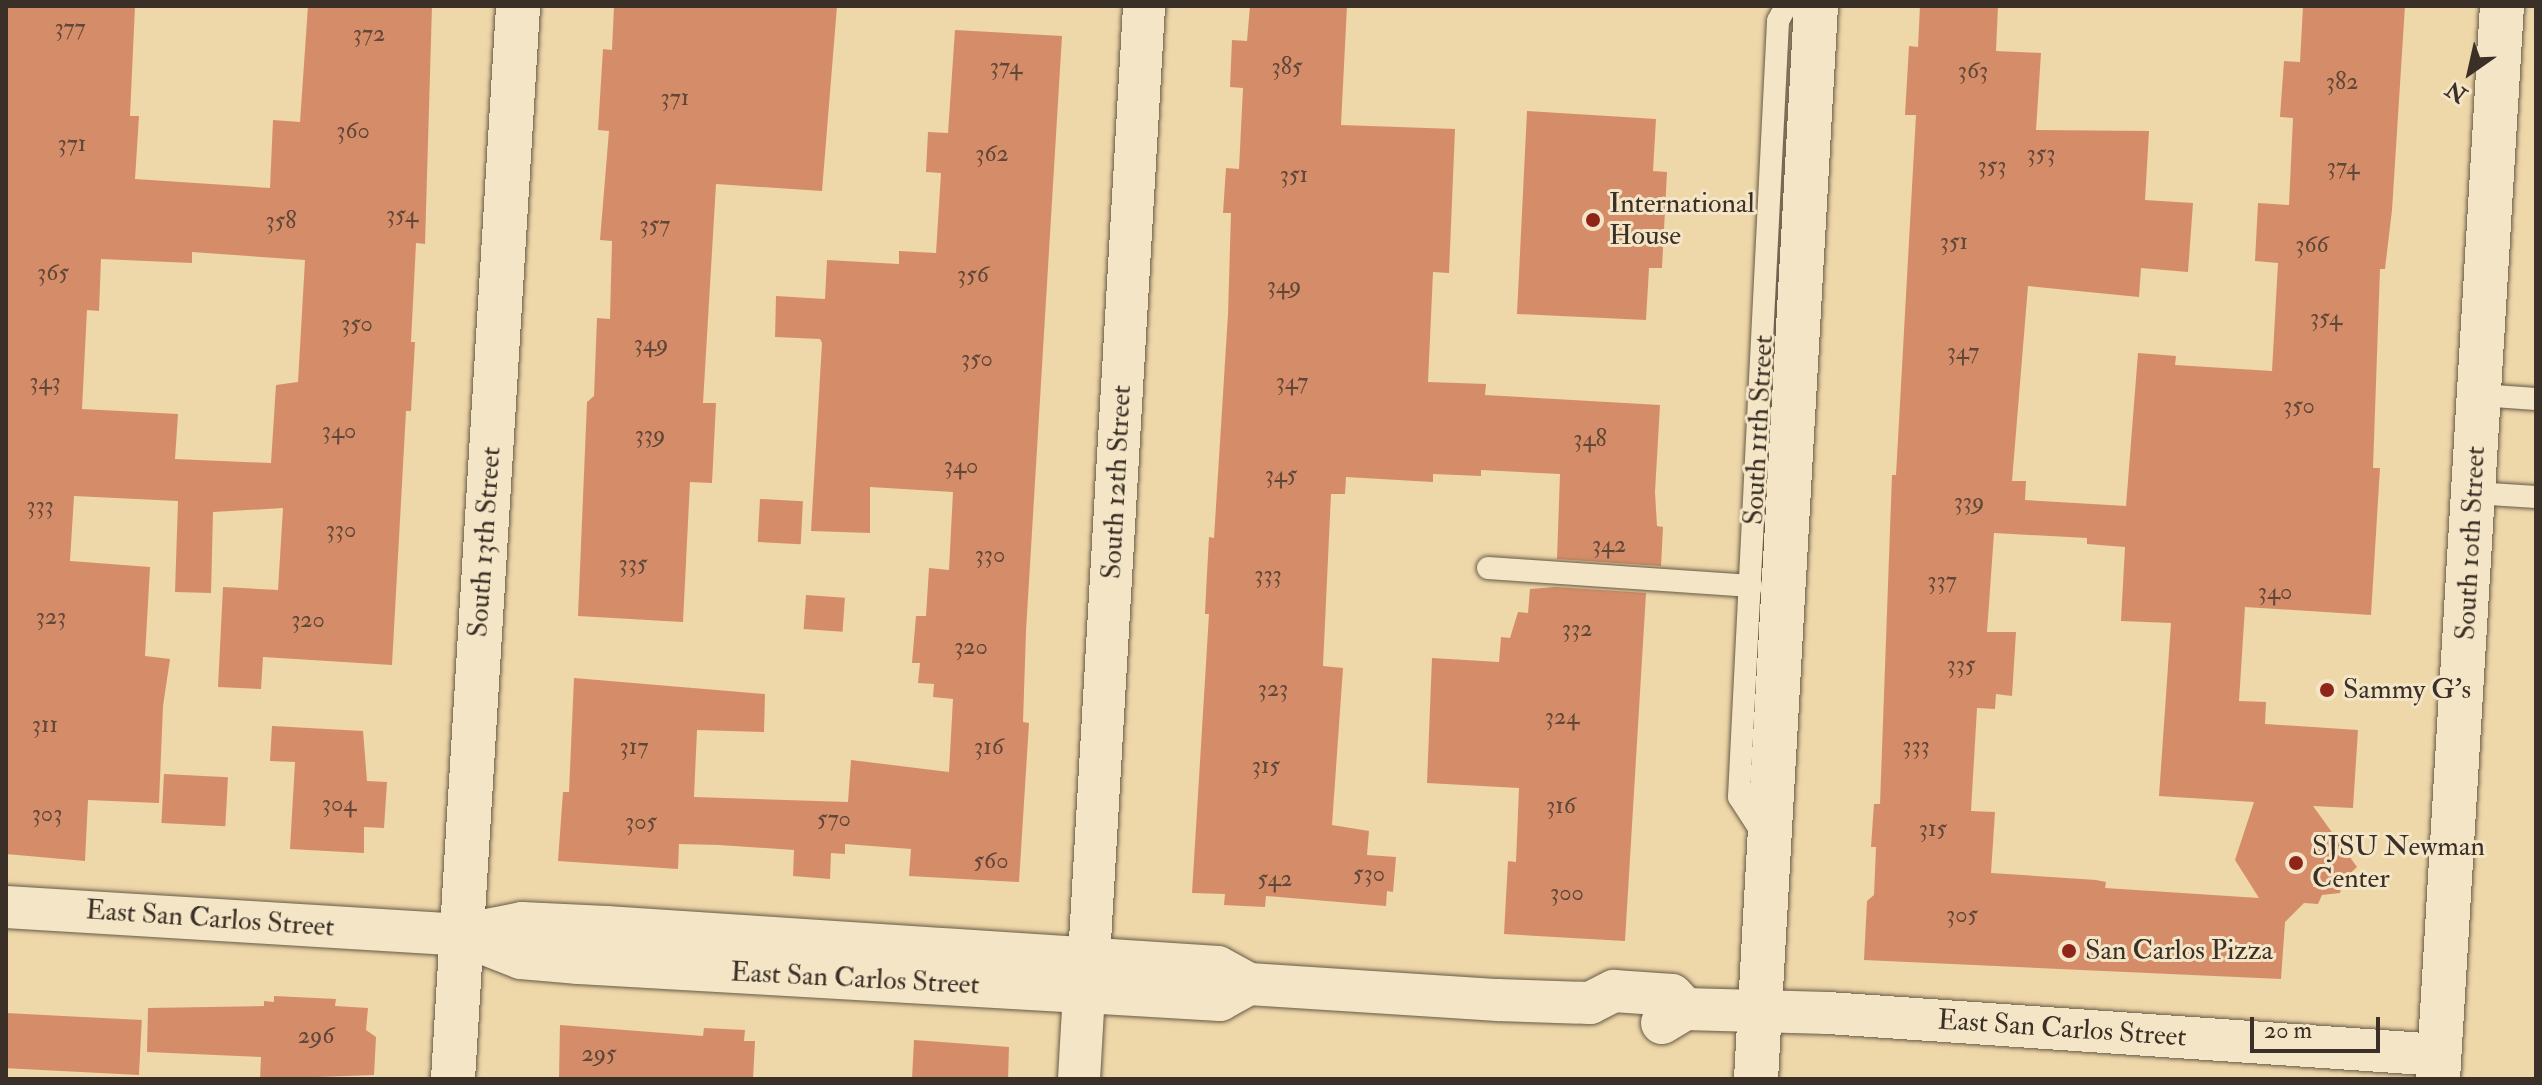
<!DOCTYPE html>
<html>
<head>
<meta charset="utf-8">
<style>
	body { margin:0 }
	#map { position:relative; width:2542px; height:1085px; overflow:hidden; background:#eed7a8; font-family:"IM FELL Double Pica",serif }
	div>[style] { position:absolute }
	.building>* { inset:0; background:#d58d69; transform-origin:0 0 }
	.roads { filter:drop-shadow(0 0 2px #675a47) drop-shadow(0 0 2px #675a47) }
	.service>* { height:22px; margin:-11px; padding:0 11px; transform-origin:11px; border-radius:11px; background:#f4e5c6 }
	.minor>* { height:42px; margin:-21px; padding:0 21px; transform-origin:21px; border-radius:21px; background:#f4e5c6 }
	.tertiary>* { height:44px; margin:-22px; padding:0 22px; transform-origin:22px; border-radius:22px; background:#f4e5c6 }
	.secondary>* { height:44px; margin:-22px; padding:0 22px; transform-origin:22px; border-radius:22px; background:#f4e5c6 }
	.dots>* { width:22px; height:22px; translate:-50% -50%; box-sizing:border-box; border:4px solid #f4e5c6; border-radius:50% }
	span { translate:-50% -50%; white-space:nowrap; text-align:center; line-height:1.15; -webkit-text-stroke:6px #f4e5c6; paint-order:stroke }
	.number-label { font-size:24px; color:#614738 }
	.number-label span { -webkit-text-stroke-width:0 }
	.poi-label { font-size:28px; color:#3a3027 }
	.left { translate:0 -50%; text-align:left }
	.street-label { font-size:28px; color:#3a3027 }
	.frame { position:absolute; inset:0; border:8px solid #3a3027; pointer-events:none }
	.north { position:absolute; left:2430px; top:32px; width:80px; height:80px; -webkit-text-stroke:6px #f4e5c6; paint-order:stroke; rotate:214deg; font-size:22px; font-weight:700; line-height:32px; text-align:center; color:#3a3027 }
	.north::after { content:''; display:block; margin:auto; width:28px; height:36px; background:#3a3027; clip-path:polygon(50% 0,100% 100%,50% 72%,0 100%) }
	.scale { position:absolute; left:2250px; top:1017px; width:130px; height:36px; box-sizing:border-box; border:4px solid #3a3027; border-top:0; padding-left:10px; font-size:24px; line-height:28px; white-space:nowrap; color:#3a3027; -webkit-text-stroke:6px #f4e5c6; paint-order:stroke }
</style>
</head>
<body>
<div id="map">
	<div class="building">
		<i style="clip-path:polygon(evenodd,6px 6px,135px 6px,130px 116px,139px 116px,135px 179px,270px 188px,273px 120px,300px 122px,308px 6px,432px 6px,425px 244px,416px 243px,411px 342px,415px 342px,411px 411px,406px 411px,392px 665px,263px 657px,261px 689px,218px 687px,223px 587px,278px 590px,283px 508px,213px 512px,211px 593px,175px 592px,178px 501px,74px 496px,70px 561px,150px 567px,145px 656px,170px 659px,163px 706px,159px 803px,88px 800px,85px 861px,6px 854px,6px 6px,192px 252px,305px 260px,298px 382px,276px 385px,271px 463px,175px 459px,178px 414px,82px 409px,87px 310px,99px 311px,101px 259px,192px 263px,192px 252px)"></i>
		<i style="clip-path:polygon(614px 6px,837px 6px,822px 191px,716px 184px,703px 403px,716px 403px,712px 483px,690px 482px,683px 622px,578px 616px,587px 402px,594px 396px,597px 318px,610px 319px,612px 241px,600px 240px,609px 131px,598px 130px,603px 49px,612px 50px)"></i>
		<i style="clip-path:polygon(1250px 6px,1347px 6px,1341px 125px,1455px 129px,1449px 273px,1433px 272px,1428px 382px,1486px 384px,1485px 395px,1660px 405px,1655px 492px,1657px 526px,1663px 527px,1661px 566px,1557px 559px,1560px 474px,1481px 470px,1481px 476px,1433px 474px,1433px 482px,1346px 477px,1345px 494px,1331px 494px,1323px 666px,1343px 668px,1332px 825px,1369px 831px,1367px 855px,1396px 857px,1393px 892px,1387px 891px,1386px 906px,1266px 896px,1265px 907px,1224px 905px,1225px 894px,1192px 893px,1209px 614px,1205px 614px,1207px 573px,1209px 537px,1214px 538px,1228px 314px,1231px 213px,1223px 213px,1226px 168px,1239px 169px,1243px 88px,1230px 87px,1232px 40px,1247px 41px)"></i>
		<i style="clip-path:polygon(evenodd,1920px 6px,1998px 6px,1996px 51px,2041px 53px,2036px 130px,2149px 131px,2145px 200px,2193px 203px,2188px 272px,2141px 268px,2139px 297px,2028px 286px,2012px 481px,2026px 481px,2025px 500px,2126px 506px,2138px 353px,2176px 356px,2175px 365px,2272px 371px,2278px 263px,2255px 261px,2258px 203px,2289px 205px,2293px 118px,2280px 117px,2284px 61px,2300px 62px,2303px 6px,2405px 6px,2392px 210px,2385px 269px,2380px 269px,2373px 468px,2380px 468px,2371px 615px,2245px 607px,2239px 701px,2266px 702px,2265px 724px,2358px 730px,2353px 808px,2313px 806px,2357px 867px,2344px 879px,2340px 893px,2322px 895px,2318px 904px,2304px 903px,2285px 922px,2281px 979px,1864px 960px,1867px 901px,1874px 895px,1876px 847px,1871px 847px,1874px 804px,1880px 804px,1892px 475px,1896px 475px,1916px 115px,1905px 115px,1909px 46px,1918px 47px,1920px 6px,1994px 533px,2087px 538px,2087px 544px,2125px 547px,2121px 621px,2171px 623px,2159px 796px,2254px 802px,2235px 860px,2259px 898px,2105px 888px,2106px 882px,2096px 880px,1991px 873px,1995px 812px,1971px 811px,1977px 708px,1995px 709px,1996px 694px,2012px 696px,2016px 632px,1987px 632px,1994px 533px)"></i>
		<i style="clip-path:polygon(955px 30px,1062px 36px,1026px 631px,1023px 722px,1029px 723px,1019px 882px,909px 876px,911px 849px,845px 844px,845px 854px,831px 853px,830px 879px,793px 876px,794px 850px,719px 845px,679px 844px,678px 869px,558px 861px,563px 792px,569px 792px,574px 678px,765px 694px,764px 732px,697px 730px,694px 797px,848px 802px,851px 760px,949px 772px,953px 699px,933px 697px,934px 684px,918px 683px,920px 663px,912px 663px,916px 616px,926px 616px,929px 568px,949px 570px,953px 492px,870px 487px,870px 533px,811px 531px,822px 343px,820px 339px,775px 337px,776px 296px,825px 299px,827px 260px,899px 264px,899px 251px,936px 253px,941px 173px,926px 172px,928px 132px,948px 133px)"></i>
		<i style="clip-path:polygon(1527px 111px,1656px 119px,1653px 171px,1667px 172px,1662px 268px,1649px 268px,1646px 320px,1517px 314px)"></i>
		<i style="left:760px;top:499px;width:43px;height:43px;rotate:3deg"></i>
		<i style="clip-path:polygon(1555px 587px,1646px 593px,1625px 941px,1504px 934px,1508px 861px,1516px 862px,1519px 788px,1427px 783px,1432px 658px,1499px 662px,1501px 637px,1510px 638px,1518px 612px,1528px 613px,1530px 589px)"></i>
		<i style="left:806px;top:595px;width:39px;height:34px;rotate:4deg"></i>
		<i style="clip-path:polygon(272px 726px,363px 731px,367px 781px,387px 782px,384px 828px,364px 827px,364px 853px,290px 849px,295px 762px,270px 761px)"></i>
		<i style="left:164px;top:774px;width:64px;height:49px;rotate:3deg"></i>
		<i style="clip-path:polygon(274px 996px,336px 999px,335px 1006px,368px 1008px,366px 1030px,376px 1037px,374px 1075px,260px 1079px,261px 1057px,147px 1052px,148px 1008px,264px 1006px,264px 1001px,274px 1002px)"></i>
		<i style="left:6px;top:1013px;width:136px;height:55px;rotate:3deg"></i>
		<i style="clip-path:polygon(560px 1025px,703px 1036px,704px 1028px,745px 1030px,744px 1041px,755px 1041px,753px 1079px,559px 1079px)"></i>
		<i style="clip-path:polygon(914px 1040px,1009px 1047px,1008px 1079px,912px 1079px)"></i>
	</div>
	<div class="roads">
		<div class="service">
			<i style="left:2480px;top:395px;width:56px;rotate:4.1deg"></i>
			<i style="left:2474px;top:493px;width:62px;rotate:3.7deg"></i>
			<i style="left:1488px;top:568px;width:264px;rotate:3.9deg"></i>
			<i style="left:1763px;top:834px;width:44px;rotate:-123deg"></i>
			<i style="left:1739px;top:797px;width:777px;rotate:-87.12deg"></i>
			<i style="left:1778px;top:21px;width:17px;rotate:-62deg"></i>
		</div>
		<div class="minor">
			<i style="left:6px;top:907px;width:457px;rotate:3.5deg"></i>
			<i style="left:462px;top:935px;width:61px;rotate:-11.3deg"></i>
			<i style="left:522px;top:923px;width:84px;rotate:2.7deg"></i>
			<i style="left:606px;top:927px;width:613px;rotate:3.74deg"></i>
			<i style="left:1218px;top:967px;width:35px;rotate:29deg"></i>
			<i style="left:1249px;top:984px;width:250px;rotate:3.7deg"></i>
			<i style="left:1498px;top:1000px;width:92px;rotate:1.9deg"></i>
			<i style="left:1590px;top:1003px;width:27px;rotate:-27deg"></i>
			<i style="left:1614px;top:991px;width:58px;rotate:3.9deg"></i>
			<i style="left:1672px;top:995px;width:19px;rotate:47deg"></i>
			<i style="left:462px;top:935px;width:63px;rotate:21.3deg"></i>
			<i style="left:521px;top:958px;width:58px;rotate:4.9deg"></i>
			<i style="left:579px;top:963px;width:642px;rotate:3.3deg"></i>
			<i style="left:1220px;top:1000px;width:33px;rotate:-29deg"></i>
			<i style="left:1089px;top:958px;width:954px;rotate:-86.69deg"></i>
			<i style="left:1662px;top:1023px;width:27px;rotate:-31deg"></i>
			<i style="left:1685px;top:1009px;width:143px;rotate:1.6deg"></i>
			<i style="left:1828px;top:1013px;width:612px;rotate:3.93deg"></i>
			<i style="left:1079px;top:1079px;width:86px;rotate:-86.7deg"></i>
		</div>
		<div class="tertiary">
			<i style="left:453px;top:1079px;width:1075px;rotate:-86.53deg"></i>
		</div>
		<div class="secondary">
			<i style="left:1756px;top:1079px;width:1075px;rotate:-86.8deg"></i>
			<i style="left:2438px;top:1079px;width:1075px;rotate:-86.59deg"></i>
		</div>
	</div>
	<div class="dots">
		<i style="left:1593px;top:220px;background:#8f2418"></i>
		<i style="left:2327px;top:690px;background:#8f2418"></i>
		<i style="left:2296px;top:863px;background:#8f2418"></i>
		<i style="left:2069px;top:951px;background:#8f2418"></i>
	</div>
	<div class="number-label">
		<span style="left:70px;top:28px">377</span>
		<span style="left:369px;top:34px">372</span>
		<span style="left:1006px;top:67px">374</span>
		<span style="left:1287px;top:67px">385</span>
		<span style="left:1973px;top:71px">363</span>
		<span style="left:2342px;top:82px">382</span>
		<span style="left:675px;top:98px">371</span>
		<span style="left:353px;top:131px">360</span>
		<span style="left:72px;top:144px">371</span>
		<span style="left:992px;top:154px">362</span>
		<span style="left:2041px;top:154px">353</span>
		<span style="left:1992px;top:166px">353</span>
		<span style="left:2343px;top:167px">374</span>
		<span style="left:1294px;top:175px">351</span>
		<span style="left:402px;top:215px">354</span>
		<span style="left:281px;top:221px">358</span>
		<span style="left:655px;top:225px">357</span>
		<span style="left:1954px;top:242px">351</span>
		<span style="left:2312px;top:245px">366</span>
		<span style="left:53px;top:273px">365</span>
		<span style="left:973px;top:275px">356</span>
		<span style="left:1284px;top:286px">349</span>
		<span style="left:2326px;top:318px">354</span>
		<span style="left:357px;top:324px">350</span>
		<span style="left:651px;top:344px">349</span>
		<span style="left:1963px;top:352px">347</span>
		<span style="left:977px;top:359px">350</span>
		<span style="left:45px;top:382px">343</span>
		<span style="left:1292px;top:382px">347</span>
		<span style="left:2299px;top:406px">350</span>
		<span style="left:339px;top:431px">340</span>
		<span style="left:650px;top:435px">339</span>
		<span style="left:1590px;top:439px">348</span>
		<span style="left:961px;top:466px">340</span>
		<span style="left:1281px;top:475px">345</span>
		<span style="left:1969px;top:502px">339</span>
		<span style="left:40px;top:506px">333</span>
		<span style="left:341px;top:530px">330</span>
		<span style="left:1609px;top:545px">342</span>
		<span style="left:990px;top:555px">330</span>
		<span style="left:633px;top:564px">335</span>
		<span style="left:1268px;top:575px">333</span>
		<span style="left:1942px;top:581px">337</span>
		<span style="left:2275px;top:592px">340</span>
		<span style="left:51px;top:617px">323</span>
		<span style="left:308px;top:620px">320</span>
		<span style="left:1577px;top:629px">332</span>
		<span style="left:971px;top:647px">320</span>
		<span style="left:1961px;top:665px">335</span>
		<span style="left:1273px;top:689px">323</span>
		<span style="left:1562px;top:717px">324</span>
		<span style="left:45px;top:725px">311</span>
		<span style="left:1916px;top:746px">333</span>
		<span style="left:634px;top:747px">317</span>
		<span style="left:989px;top:747px">316</span>
		<span style="left:1266px;top:766px">315</span>
		<span style="left:339px;top:804px">304</span>
		<span style="left:1561px;top:806px">316</span>
		<span style="left:47px;top:814px">303</span>
		<span style="left:834px;top:819px">570</span>
		<span style="left:641px;top:822px">305</span>
		<span style="left:1933px;top:829px">315</span>
		<span style="left:991px;top:861px">560</span>
		<span style="left:1369px;top:874px">530</span>
		<span style="left:1275px;top:879px">542</span>
		<span style="left:1567px;top:893px">300</span>
		<span style="left:1962px;top:915px">305</span>
		<span style="left:316px;top:1036px">296</span>
		<span style="left:599px;top:1054px">295</span>
	</div>
	<div class="poi-label">
		<span class="left" style="left:1609px;top:220px">International<br>House</span>
		<span class="left" style="left:2343px;top:690px">Sammy G’s</span>
		<span class="left" style="left:2312px;top:863px">SJSU Newman<br>Center</span>
		<span class="left" style="left:2085px;top:951px">San Carlos Pizza</span>
	</div>
	<div class="street-label">
		<span style="left:1759px;top:430px;rotate:-87deg">South 11th Street</span>
		<span style="left:1117px;top:482px;rotate:-87deg">South 12th Street</span>
		<span style="left:485px;top:542px;rotate:-86deg">South 13th Street</span>
		<span style="left:2471px;top:543px;rotate:-87deg">South 10th Street</span>
		<span style="left:210px;top:919px;rotate:4deg">East San Carlos Street</span>
		<span style="left:855px;top:979px;rotate:3deg">East San Carlos Street</span>
		<span style="left:2062px;top:1029px;rotate:4deg">East San Carlos Street</span>
	</div>
	<div class="frame"></div>
	<div class="north">N</div>
	<div class="scale">20 m</div>
</div>
</body>
</html>
